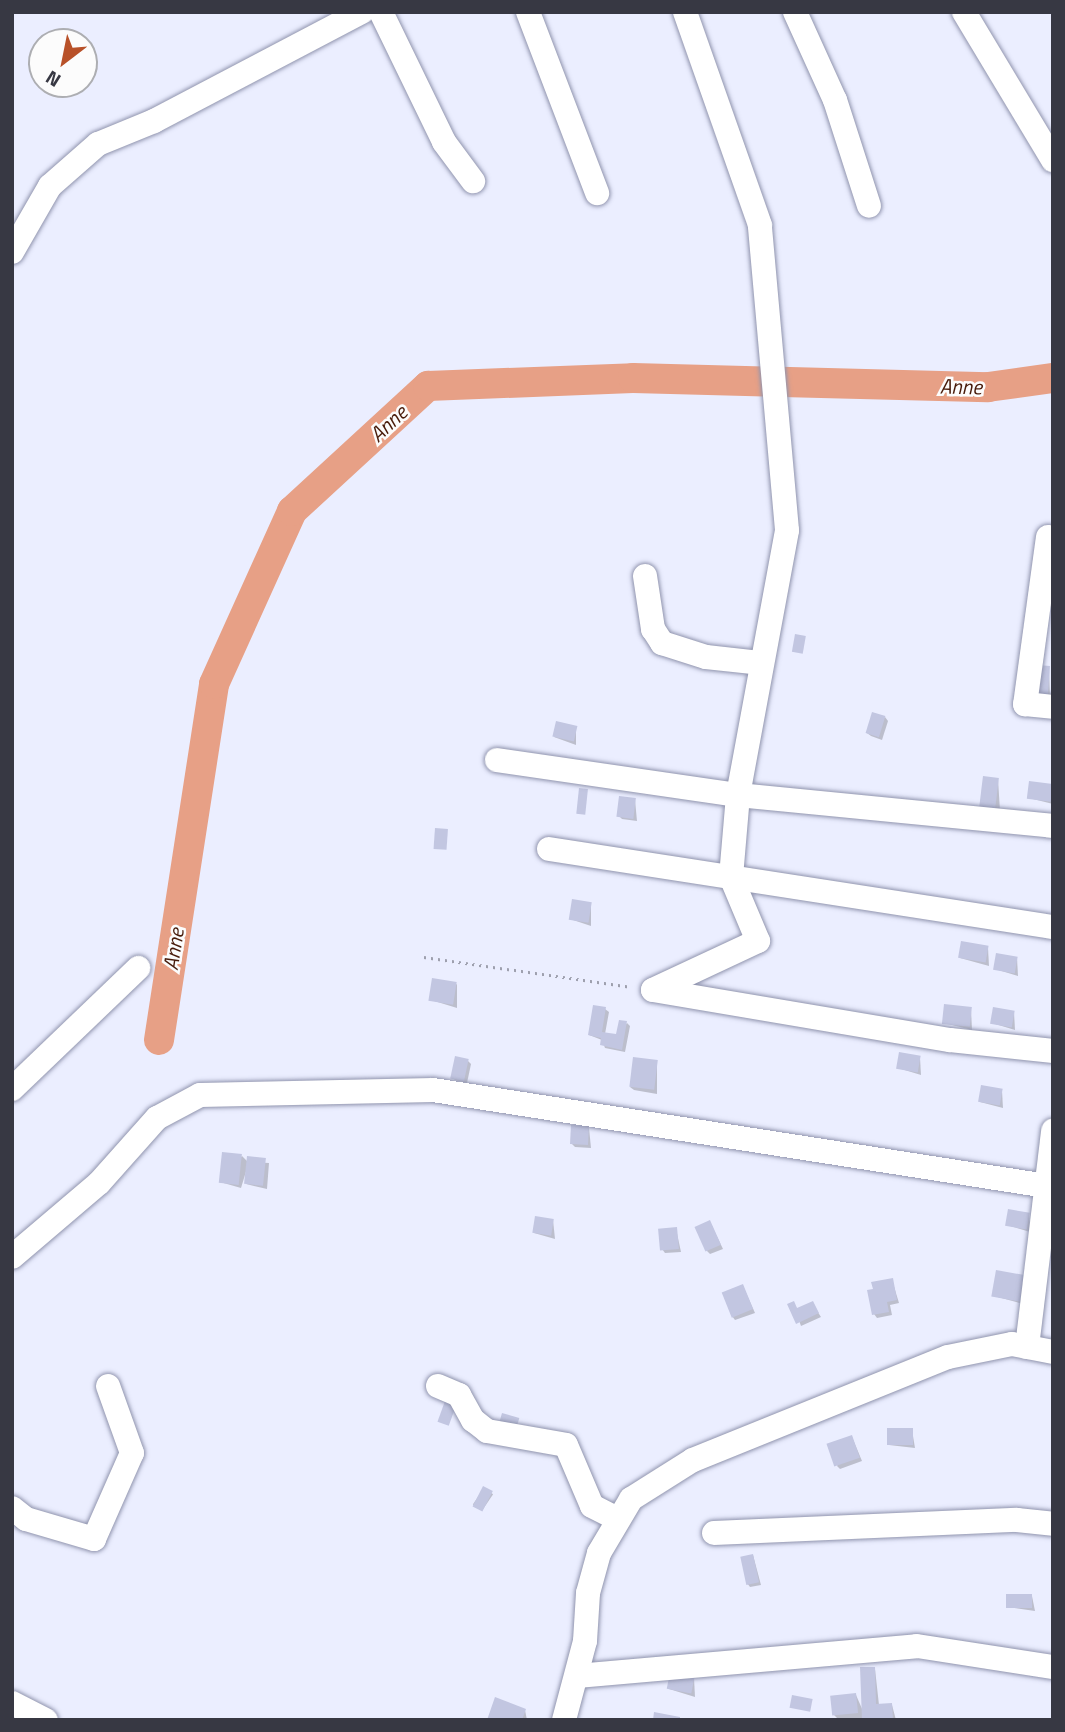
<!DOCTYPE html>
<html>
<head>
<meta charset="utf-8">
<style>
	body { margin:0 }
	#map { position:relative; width:1065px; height:1732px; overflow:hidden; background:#ebeeff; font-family:"Titillium Web",sans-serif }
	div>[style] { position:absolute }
	.shadow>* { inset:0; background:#0003; transform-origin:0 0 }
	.river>* { height:30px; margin:-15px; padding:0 15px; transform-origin:15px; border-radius:15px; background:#e7a086 }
	.building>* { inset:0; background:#c2c6e1; transform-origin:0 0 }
	.path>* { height:2.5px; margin-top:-1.25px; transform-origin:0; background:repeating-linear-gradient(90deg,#9ea0ae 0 2px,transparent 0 7px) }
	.roads { filter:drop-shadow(0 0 2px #9094ae) drop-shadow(0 0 2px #9094ae) }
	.minor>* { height:24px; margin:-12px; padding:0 12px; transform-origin:12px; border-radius:12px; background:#fff }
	span { translate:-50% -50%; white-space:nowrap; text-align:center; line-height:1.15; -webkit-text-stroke:5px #fcfcfc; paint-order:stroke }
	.water-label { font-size:21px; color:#481b0a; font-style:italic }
	.frame { position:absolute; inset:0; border:14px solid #373843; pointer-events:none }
	.north { position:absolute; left:28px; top:28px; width:70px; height:70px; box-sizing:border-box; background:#fcfcfc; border:2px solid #adaeb2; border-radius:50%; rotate:212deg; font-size:19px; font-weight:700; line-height:28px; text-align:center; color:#373843 }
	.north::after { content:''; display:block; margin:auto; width:24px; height:32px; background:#b85129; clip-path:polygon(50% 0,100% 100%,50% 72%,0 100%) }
</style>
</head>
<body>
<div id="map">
	<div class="shadow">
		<i style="clip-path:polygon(1049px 667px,1050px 698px,1040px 697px)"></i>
		<i style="clip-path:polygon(885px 717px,888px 721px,882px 740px,871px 736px,867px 733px)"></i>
		<i style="clip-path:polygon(576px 728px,576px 745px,554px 737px)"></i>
		<i style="clip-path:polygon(998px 779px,1000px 811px,986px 810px)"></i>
		<i style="clip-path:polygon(1053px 785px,1053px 804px,1029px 798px)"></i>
		<i style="clip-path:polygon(635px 800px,637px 821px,622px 819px,619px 816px)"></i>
		<i style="clip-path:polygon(591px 904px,591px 926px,570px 919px)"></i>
		<i style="clip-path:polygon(988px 948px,989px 966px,960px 958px)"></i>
		<i style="clip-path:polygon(1017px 958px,1018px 976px,995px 969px)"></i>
		<i style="clip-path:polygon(457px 984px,457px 1008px,431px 1000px)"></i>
		<i style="clip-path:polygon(605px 1009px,609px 1012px,605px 1034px,617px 1037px,627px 1023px,630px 1026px,625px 1052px,605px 1048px,602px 1040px,589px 1035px)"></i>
		<i style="clip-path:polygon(971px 1009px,972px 1030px,944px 1023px)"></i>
		<i style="clip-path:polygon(1014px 1012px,1015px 1030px,992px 1023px)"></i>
		<i style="clip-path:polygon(920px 1058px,921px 1075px,898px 1068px)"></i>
		<i style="clip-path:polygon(468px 1061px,471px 1064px,467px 1083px,455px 1080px,452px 1077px)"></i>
		<i style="clip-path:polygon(657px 1062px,657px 1094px,634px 1090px,630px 1087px)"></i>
		<i style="clip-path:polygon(1002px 1091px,1003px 1108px,980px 1102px)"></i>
		<i style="clip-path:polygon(589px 1128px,591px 1148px,575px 1147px,571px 1143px)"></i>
		<i style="clip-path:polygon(242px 1156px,248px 1162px,269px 1163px,267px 1189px,246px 1184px,248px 1165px,241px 1188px,220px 1182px)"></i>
		<i style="clip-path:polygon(1029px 1214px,1030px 1232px,1007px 1225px)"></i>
		<i style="clip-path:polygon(553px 1220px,555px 1239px,534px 1233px)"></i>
		<i style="clip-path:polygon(710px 1222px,723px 1249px,710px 1254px,707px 1251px)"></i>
		<i style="clip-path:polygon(676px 1229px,681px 1252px,665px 1253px,662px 1249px)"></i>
		<i style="clip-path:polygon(1024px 1277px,1023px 1304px,994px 1296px)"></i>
		<i style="clip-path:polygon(892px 1280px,899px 1303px,890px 1305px,892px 1315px,877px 1318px,874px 1314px)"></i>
		<i style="clip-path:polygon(743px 1286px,755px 1313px,735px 1320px,732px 1316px)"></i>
		<i style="clip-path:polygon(793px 1303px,798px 1310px,812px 1303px,821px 1317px,801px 1326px)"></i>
		<i style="clip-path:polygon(912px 1430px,915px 1448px,889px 1445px)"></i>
		<i style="clip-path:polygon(852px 1437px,862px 1461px,840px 1469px,837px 1466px)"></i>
		<i style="left:484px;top:1488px;width:11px;height:20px;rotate:34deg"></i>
		<i style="clip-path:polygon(753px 1555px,761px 1585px,750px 1587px,747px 1583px)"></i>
		<i style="clip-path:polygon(1032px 1596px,1035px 1611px,1007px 1607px)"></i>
		<i style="clip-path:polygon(875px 1669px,879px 1705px,892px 1705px,896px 1720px,837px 1718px,833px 1714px,856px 1695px,863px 1711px)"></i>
		<i style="clip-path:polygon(694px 1678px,695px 1697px,669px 1689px)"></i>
		<i style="clip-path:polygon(525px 1710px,527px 1720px,489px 1720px)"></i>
	</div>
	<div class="river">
		<i style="left:159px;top:1040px;width:360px;rotate:-81.2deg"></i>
		<i style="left:214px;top:684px;width:190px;rotate:-65.7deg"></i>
		<i style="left:292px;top:511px;width:185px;rotate:-42.6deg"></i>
		<i style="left:428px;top:386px;width:205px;rotate:-2.2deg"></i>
		<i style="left:633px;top:378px;width:355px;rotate:1.5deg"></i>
		<i style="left:988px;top:387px;width:66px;rotate:-7.9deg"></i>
	</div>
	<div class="building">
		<i style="left:795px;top:634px;width:11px;height:18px;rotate:10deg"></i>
		<i style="left:1037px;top:665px;width:13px;height:30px;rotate:4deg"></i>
		<i style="left:872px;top:712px;width:14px;height:22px;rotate:17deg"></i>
		<i style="left:556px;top:721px;width:22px;height:16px;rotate:13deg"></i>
		<i style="left:983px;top:776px;width:16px;height:31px;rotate:7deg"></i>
		<i style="left:1029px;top:781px;width:24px;height:18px;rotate:7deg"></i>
		<i style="left:579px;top:788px;width:9px;height:26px;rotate:6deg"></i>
		<i style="left:619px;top:796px;width:17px;height:21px;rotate:7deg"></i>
		<i style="left:435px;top:828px;width:13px;height:21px;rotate:4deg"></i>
		<i style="left:572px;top:899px;width:20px;height:21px;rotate:9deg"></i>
		<i style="left:961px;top:941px;width:28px;height:17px;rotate:10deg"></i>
		<i style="left:996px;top:953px;width:22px;height:17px;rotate:10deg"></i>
		<i style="left:432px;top:978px;width:25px;height:23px;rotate:9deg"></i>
		<i style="left:944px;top:1004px;width:28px;height:20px;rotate:6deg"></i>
		<i style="clip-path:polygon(593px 1005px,606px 1007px,602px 1032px,616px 1034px,619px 1020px,627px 1021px,622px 1050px,600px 1045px,601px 1038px,588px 1035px)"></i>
		<i style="left:993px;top:1007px;width:22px;height:17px;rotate:10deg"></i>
		<i style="left:899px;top:1052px;width:22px;height:17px;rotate:10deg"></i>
		<i style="left:455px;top:1056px;width:14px;height:23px;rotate:12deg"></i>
		<i style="left:633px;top:1057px;width:25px;height:30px;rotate:7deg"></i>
		<i style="left:981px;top:1085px;width:22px;height:17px;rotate:10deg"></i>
		<i style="left:571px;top:1125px;width:18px;height:19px;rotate:3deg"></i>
		<i style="left:222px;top:1152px;width:20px;height:31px;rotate:6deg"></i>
		<i style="left:247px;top:1156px;width:19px;height:28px;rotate:6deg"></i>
		<i style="left:1008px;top:1209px;width:22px;height:17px;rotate:10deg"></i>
		<i style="left:535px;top:1216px;width:19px;height:17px;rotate:9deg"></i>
		<i style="left:710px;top:1220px;width:27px;height:17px;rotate:66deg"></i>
		<i style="left:677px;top:1227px;width:22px;height:19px;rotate:85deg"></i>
		<i style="left:996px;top:1270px;width:29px;height:27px;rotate:10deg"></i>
		<i style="clip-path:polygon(893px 1278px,897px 1300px,887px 1302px,889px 1312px,872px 1315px,867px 1290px,873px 1289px,871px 1282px)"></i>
		<i style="left:743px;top:1284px;width:27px;height:23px;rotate:68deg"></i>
		<i style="clip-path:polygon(794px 1301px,797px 1308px,813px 1301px,819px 1313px,796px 1324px,787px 1304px)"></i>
		<i style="left:445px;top:1401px;width:12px;height:22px;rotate:20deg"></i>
		<i style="left:502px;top:1413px;width:18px;height:16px;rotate:16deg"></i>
		<i style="left:887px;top:1428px;width:26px;height:17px"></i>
		<i style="left:852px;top:1435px;width:24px;height:27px;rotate:71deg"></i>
		<i style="left:483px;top:1486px;width:11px;height:23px;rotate:27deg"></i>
		<i style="left:753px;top:1554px;width:29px;height:13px;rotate:78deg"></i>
		<i style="left:1006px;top:1594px;width:26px;height:14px"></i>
		<i style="clip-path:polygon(860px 1667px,875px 1667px,876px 1704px,892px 1703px,893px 1719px,862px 1720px)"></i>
		<i style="left:670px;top:1672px;width:25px;height:17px;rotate:11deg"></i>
		<i style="left:856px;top:1693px;width:20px;height:26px;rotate:84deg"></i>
		<i style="left:792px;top:1695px;width:21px;height:13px;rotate:11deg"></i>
		<i style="clip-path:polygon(495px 1697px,526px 1709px,522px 1720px,487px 1720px)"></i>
		<i style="clip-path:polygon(654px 1712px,680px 1717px,680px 1720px,653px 1720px)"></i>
	</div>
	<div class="path">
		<i style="left:424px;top:957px;width:210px;rotate:8.2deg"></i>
	</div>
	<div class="roads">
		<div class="minor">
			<i style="left:381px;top:12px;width:144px;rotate:64.1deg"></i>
			<i style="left:444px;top:142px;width:49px;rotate:53.4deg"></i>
			<i style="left:528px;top:12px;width:194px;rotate:69.1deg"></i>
			<i style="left:795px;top:12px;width:97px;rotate:65.6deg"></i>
			<i style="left:835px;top:100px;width:111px;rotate:72.2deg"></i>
			<i style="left:964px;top:12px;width:173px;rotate:59deg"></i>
			<i style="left:12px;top:252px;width:76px;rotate:-60.1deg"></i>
			<i style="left:50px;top:186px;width:64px;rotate:-41.2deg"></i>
			<i style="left:98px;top:144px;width:61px;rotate:-22.3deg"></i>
			<i style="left:154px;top:121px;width:235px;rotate:-27.7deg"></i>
			<i style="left:1048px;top:537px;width:169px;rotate:97.8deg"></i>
			<i style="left:1025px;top:704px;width:28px;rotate:6deg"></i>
			<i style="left:645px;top:576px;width:54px;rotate:81.4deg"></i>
			<i style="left:653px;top:629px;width:17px;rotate:57deg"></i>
			<i style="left:662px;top:643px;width:46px;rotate:17.7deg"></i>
			<i style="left:706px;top:657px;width:54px;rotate:6.3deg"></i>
			<i style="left:497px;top:760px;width:244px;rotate:8.3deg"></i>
			<i style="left:738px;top:795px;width:317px;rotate:5.6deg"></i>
			<i style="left:549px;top:849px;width:510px;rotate:8.8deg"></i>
			<i style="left:653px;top:990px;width:116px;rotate:-25deg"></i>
			<i style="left:758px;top:941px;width:69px;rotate:-112.9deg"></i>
			<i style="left:731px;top:877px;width:82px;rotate:-85.1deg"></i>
			<i style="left:738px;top:795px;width:269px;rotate:-79.5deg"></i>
			<i style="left:787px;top:530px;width:306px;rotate:-95.1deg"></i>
			<i style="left:760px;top:225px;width:226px;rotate:-109.4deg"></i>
			<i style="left:653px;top:990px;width:301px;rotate:9.6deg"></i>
			<i style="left:950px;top:1040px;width:104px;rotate:6.1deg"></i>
			<i style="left:12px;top:1089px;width:175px;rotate:-43.8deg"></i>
			<i style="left:12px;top:1257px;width:114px;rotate:-40.4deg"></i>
			<i style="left:99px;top:1183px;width:87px;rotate:-48.3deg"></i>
			<i style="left:157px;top:1118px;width:49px;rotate:-28.1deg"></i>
			<i style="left:200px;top:1095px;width:233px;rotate:-1.2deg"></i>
			<i style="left:433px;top:1090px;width:628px;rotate:8.89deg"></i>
			<i style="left:1027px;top:1347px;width:218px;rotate:-83.1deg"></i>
			<i style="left:438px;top:1386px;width:23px;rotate:23deg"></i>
			<i style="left:459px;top:1395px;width:29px;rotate:61deg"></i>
			<i style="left:473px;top:1420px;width:18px;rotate:38deg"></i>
			<i style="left:487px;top:1431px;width:80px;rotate:10deg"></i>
			<i style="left:566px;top:1445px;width:66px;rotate:66.9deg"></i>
			<i style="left:592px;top:1506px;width:29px;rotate:27deg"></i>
			<i style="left:12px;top:1508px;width:18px;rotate:38deg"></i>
			<i style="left:26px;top:1519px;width:71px;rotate:16.4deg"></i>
			<i style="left:94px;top:1539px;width:94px;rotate:-66.2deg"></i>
			<i style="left:132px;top:1453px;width:71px;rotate:-109.7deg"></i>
			<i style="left:714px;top:1533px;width:303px;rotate:-2.5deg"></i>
			<i style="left:1017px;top:1520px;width:36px;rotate:6deg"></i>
			<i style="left:577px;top:1676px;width:341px;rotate:-5deg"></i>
			<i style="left:917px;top:1646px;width:138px;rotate:8.8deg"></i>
			<i style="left:12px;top:1703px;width:38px;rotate:27deg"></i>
			<i style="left:564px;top:1720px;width:82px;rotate:-75.1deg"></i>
			<i style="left:585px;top:1641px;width:48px;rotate:-86.4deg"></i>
			<i style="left:588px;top:1593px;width:41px;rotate:-74.6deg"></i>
			<i style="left:599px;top:1553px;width:63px;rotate:-59.3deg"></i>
			<i style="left:631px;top:1499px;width:73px;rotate:-32.2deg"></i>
			<i style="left:693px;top:1460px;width:275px;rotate:-22deg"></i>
			<i style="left:948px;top:1357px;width:65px;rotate:-11.5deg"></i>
			<i style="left:1012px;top:1344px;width:42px;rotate:11deg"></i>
		</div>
	</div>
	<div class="water-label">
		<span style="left:961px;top:386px;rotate:1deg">Anne</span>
		<span style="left:388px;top:423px;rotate:-43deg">Anne</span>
		<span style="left:173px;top:949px;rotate:-81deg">Anne</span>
	</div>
	<div class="frame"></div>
	<div class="north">N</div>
</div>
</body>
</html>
